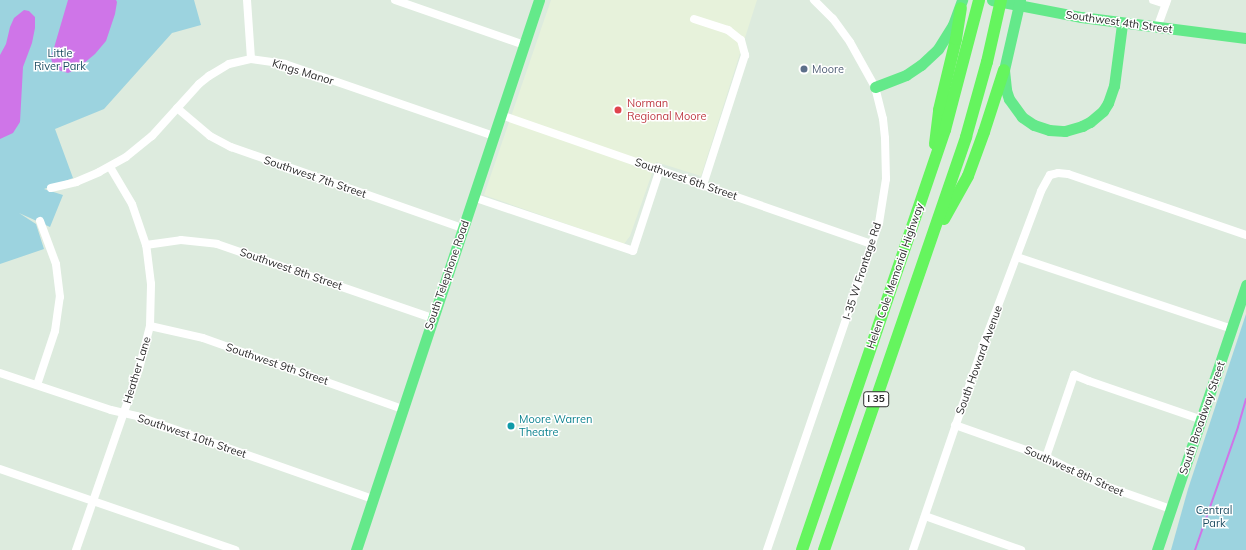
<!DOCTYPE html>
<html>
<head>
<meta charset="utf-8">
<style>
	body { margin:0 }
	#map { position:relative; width:1246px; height:550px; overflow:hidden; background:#ddebde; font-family:Mulish,sans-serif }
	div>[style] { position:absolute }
	.medical>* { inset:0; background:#e7f2db }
	.green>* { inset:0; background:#9cd3df }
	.water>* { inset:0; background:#cf75e8 }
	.stream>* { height:2px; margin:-1px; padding:0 1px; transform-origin:1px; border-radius:1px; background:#cf75e8 }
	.minor>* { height:8px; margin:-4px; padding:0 4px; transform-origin:4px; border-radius:4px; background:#fff }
	.major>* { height:11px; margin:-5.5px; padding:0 5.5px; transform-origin:5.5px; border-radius:5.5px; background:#64e98a }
	.highway>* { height:12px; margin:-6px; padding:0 6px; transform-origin:6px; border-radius:6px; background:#65f55e }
	.dots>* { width:11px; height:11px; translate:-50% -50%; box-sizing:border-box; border:2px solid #fff; border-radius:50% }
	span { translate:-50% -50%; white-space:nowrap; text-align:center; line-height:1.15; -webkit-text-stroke:3px #fff; paint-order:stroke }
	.shield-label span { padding:1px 3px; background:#fff; border:1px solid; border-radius:3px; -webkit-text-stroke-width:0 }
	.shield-label { font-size:10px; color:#2a2a2a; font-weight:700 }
	.street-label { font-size:11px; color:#2a2a2a }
	.park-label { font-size:11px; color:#1e4e63 }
	.service-label { font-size:11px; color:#4e5e75 }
	.left { translate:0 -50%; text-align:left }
	.health-label { font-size:11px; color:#be3a42 }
	.culture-label { font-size:11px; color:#0d838f }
</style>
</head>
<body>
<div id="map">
	<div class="medical">
		<i style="clip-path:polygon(551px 0,757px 0,701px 176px,656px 162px,630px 236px,624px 244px,484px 195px)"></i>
	</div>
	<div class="green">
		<i style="clip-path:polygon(0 0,194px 0,201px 25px,172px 33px,104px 109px,55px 129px,73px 178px,44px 189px,63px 195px,50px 227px,19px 213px,36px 224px,44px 249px,0 264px)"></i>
		<i style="clip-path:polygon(1246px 314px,1246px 550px,1171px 550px,1188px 489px)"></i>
	</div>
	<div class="water">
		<i style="clip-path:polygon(68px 0,116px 0,117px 2px,115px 14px,106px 41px,95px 54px,77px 69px,68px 73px,55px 69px,53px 66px,51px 58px)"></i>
		<i style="clip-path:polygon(24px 10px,29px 11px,35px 17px,35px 28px,32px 43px,23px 67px,20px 122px,13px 133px,0 139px,0 55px,6px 44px,10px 27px,14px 18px)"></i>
	</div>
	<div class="stream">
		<i style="left:1195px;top:550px;width:130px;rotate:-70.7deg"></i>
		<i style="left:1238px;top:427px;width:29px;rotate:-74deg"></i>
	</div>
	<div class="minor">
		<i style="left:247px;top:0;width:59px;rotate:86.1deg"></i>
		<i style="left:395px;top:0;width:137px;rotate:19.2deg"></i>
		<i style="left:1153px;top:0;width:13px;rotate:18deg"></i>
		<i style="left:694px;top:19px;width:36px;rotate:18deg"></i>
		<i style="left:728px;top:30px;width:16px;rotate:38deg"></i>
		<i style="left:741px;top:40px;width:16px;rotate:75deg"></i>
		<i style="left:745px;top:55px;width:137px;rotate:107.9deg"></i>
		<i style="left:1157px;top:28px;width:30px;rotate:-70deg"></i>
		<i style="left:177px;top:108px;width:43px;rotate:40.3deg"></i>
		<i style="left:210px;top:136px;width:24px;rotate:28deg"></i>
		<i style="left:231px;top:147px;width:245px;rotate:19.3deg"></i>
		<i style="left:501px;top:115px;width:393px;rotate:19.2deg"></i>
		<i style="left:51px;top:188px;width:26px;rotate:-13deg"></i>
		<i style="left:76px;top:182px;width:25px;rotate:-23deg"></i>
		<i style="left:99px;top:172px;width:31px;rotate:-29deg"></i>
		<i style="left:126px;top:157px;width:33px;rotate:-39deg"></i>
		<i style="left:152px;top:136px;width:70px;rotate:-47.9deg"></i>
		<i style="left:199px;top:84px;width:13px;rotate:-39deg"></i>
		<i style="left:209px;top:76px;width:23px;rotate:-31deg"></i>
		<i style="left:229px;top:64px;width:23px;rotate:-13deg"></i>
		<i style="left:251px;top:59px;width:34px;rotate:8deg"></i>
		<i style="left:285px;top:64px;width:221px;rotate:19deg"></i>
		<i style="left:473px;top:197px;width:169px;rotate:18.6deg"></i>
		<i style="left:633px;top:251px;width:86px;rotate:-71.8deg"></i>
		<i style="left:146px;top:245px;width:35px;rotate:-8deg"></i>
		<i style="left:181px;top:240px;width:36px;rotate:6deg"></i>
		<i style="left:217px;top:244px;width:227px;rotate:19deg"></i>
		<i style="left:1017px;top:257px;width:227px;rotate:18.5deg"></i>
		<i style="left:150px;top:326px;width:54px;rotate:12.8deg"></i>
		<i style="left:203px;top:338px;width:211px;rotate:19.6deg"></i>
		<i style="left:0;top:373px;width:117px;rotate:18.4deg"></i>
		<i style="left:111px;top:410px;width:27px;rotate:13deg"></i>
		<i style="left:137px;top:416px;width:250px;rotate:19.4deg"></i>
		<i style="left:37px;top:385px;width:57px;rotate:-71.6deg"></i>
		<i style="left:55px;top:331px;width:34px;rotate:-82deg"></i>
		<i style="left:60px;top:297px;width:33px;rotate:-97deg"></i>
		<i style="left:56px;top:264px;width:46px;rotate:-110.4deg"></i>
		<i style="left:955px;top:425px;width:96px;rotate:19.4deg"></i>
		<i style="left:1046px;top:457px;width:60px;rotate:26.6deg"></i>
		<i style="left:1100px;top:484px;width:75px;rotate:19.4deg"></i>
		<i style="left:1046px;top:457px;width:87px;rotate:-71.1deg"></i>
		<i style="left:1074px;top:375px;width:16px;rotate:22deg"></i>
		<i style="left:1089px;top:381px;width:120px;rotate:19deg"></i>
		<i style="left:0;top:469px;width:249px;rotate:19deg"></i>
		<i style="left:925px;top:516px;width:102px;rotate:19.5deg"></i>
		<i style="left:76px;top:550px;width:192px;rotate:-70.8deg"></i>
		<i style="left:139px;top:369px;width:44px;rotate:-75.7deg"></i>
		<i style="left:150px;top:326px;width:42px;rotate:-88.6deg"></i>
		<i style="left:151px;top:284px;width:39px;rotate:-97deg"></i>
		<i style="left:146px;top:245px;width:43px;rotate:-108.9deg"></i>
		<i style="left:132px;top:204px;width:43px;rotate:-120.7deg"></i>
		<i style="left:767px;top:550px;width:346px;rotate:-71.1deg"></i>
		<i style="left:879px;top:223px;width:45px;rotate:-81deg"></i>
		<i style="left:886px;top:179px;width:41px;rotate:-91.4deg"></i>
		<i style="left:885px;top:138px;width:19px;rotate:-96deg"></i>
		<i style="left:883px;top:119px;width:33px;rotate:-104deg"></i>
		<i style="left:875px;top:87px;width:51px;rotate:-119.1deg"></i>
		<i style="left:850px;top:42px;width:29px;rotate:-126deg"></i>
		<i style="left:833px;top:19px;width:27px;rotate:-135deg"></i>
		<i style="left:913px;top:550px;width:219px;rotate:-71.1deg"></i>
		<i style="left:984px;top:343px;width:162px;rotate:-69.4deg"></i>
		<i style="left:1041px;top:191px;width:18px;rotate:-61deg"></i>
		<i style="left:1050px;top:175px;width:8px;rotate:-14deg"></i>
		<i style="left:1058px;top:173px;width:10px;rotate:6deg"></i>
		<i style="left:1068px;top:174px;width:188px;rotate:18.9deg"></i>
	</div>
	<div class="major">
		<i style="left:992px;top:0;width:91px;rotate:10.8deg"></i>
		<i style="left:1081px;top:17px;width:166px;rotate:7.3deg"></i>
		<i style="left:1020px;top:0;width:72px;rotate:102.9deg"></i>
		<i style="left:1004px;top:70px;width:20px;rotate:84deg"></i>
		<i style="left:1006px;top:90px;width:9px;rotate:72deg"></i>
		<i style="left:1009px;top:99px;width:22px;rotate:54deg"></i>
		<i style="left:1022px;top:117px;width:14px;rotate:34deg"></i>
		<i style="left:1034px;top:125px;width:16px;rotate:18deg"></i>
		<i style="left:1049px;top:130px;width:16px;rotate:4deg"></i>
		<i style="left:1065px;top:131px;width:18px;rotate:-16deg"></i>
		<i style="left:1082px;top:126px;width:9px;rotate:-27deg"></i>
		<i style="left:1090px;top:122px;width:17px;rotate:-40deg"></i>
		<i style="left:1103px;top:111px;width:9px;rotate:-58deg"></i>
		<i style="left:1108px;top:103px;width:18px;rotate:-71deg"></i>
		<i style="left:1114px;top:86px;width:63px;rotate:-82.6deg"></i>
		<i style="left:875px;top:87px;width:33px;rotate:-21deg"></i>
		<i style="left:906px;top:75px;width:18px;rotate:-34deg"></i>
		<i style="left:921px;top:65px;width:23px;rotate:-43deg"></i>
		<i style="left:938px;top:49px;width:28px;rotate:-58deg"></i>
		<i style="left:953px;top:25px;width:27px;rotate:-70deg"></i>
		<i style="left:356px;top:550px;width:580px;rotate:-71.6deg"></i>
		<i style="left:1157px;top:550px;width:280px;rotate:-71.4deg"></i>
	</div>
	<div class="highway">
		<i style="left:935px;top:144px;width:34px;rotate:-83deg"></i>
		<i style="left:939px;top:110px;width:73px;rotate:-76.5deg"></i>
		<i style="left:956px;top:39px;width:31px;rotate:-81deg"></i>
		<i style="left:944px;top:219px;width:49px;rotate:-60.8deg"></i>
		<i style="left:968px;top:176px;width:47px;rotate:-70deg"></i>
		<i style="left:984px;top:132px;width:65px;rotate:-72.1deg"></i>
		<i style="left:802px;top:550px;width:444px;rotate:-71.2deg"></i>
		<i style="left:945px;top:130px;width:134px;rotate:-75.3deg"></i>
		<i style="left:824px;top:550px;width:437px;rotate:-71deg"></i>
		<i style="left:966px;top:137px;width:78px;rotate:-74.4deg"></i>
		<i style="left:987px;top:62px;width:64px;rotate:-77.3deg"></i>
	</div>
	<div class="dots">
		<i style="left:804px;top:69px;background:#5c6f8a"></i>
		<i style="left:618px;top:110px;background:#e0444e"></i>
		<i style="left:511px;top:426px;background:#0f9aa8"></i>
	</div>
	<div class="shield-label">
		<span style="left:876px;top:399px">I 35</span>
	</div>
	<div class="street-label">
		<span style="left:1119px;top:22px;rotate:8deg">Southwest 4th Street</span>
		<span style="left:303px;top:72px;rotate:17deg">Kings Manor</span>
		<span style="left:315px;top:177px;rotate:19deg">Southwest 7th Street</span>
		<span style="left:686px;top:179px;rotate:19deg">Southwest 6th Street</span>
		<span style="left:291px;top:269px;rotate:19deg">Southwest 8th Street</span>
		<span style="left:862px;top:271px;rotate:-72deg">I-35 W Frontage Rd</span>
		<span style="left:447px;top:275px;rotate:-71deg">South Telephone Road</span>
		<span style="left:895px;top:276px;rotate:-71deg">Helen Cole Memorial Highway</span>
		<span style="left:979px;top:360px;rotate:-70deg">South Howard Avenue</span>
		<span style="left:277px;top:364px;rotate:19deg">Southwest 9th Street</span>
		<span style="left:137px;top:370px;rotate:-73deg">Heather Lane</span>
		<span style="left:1202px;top:418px;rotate:-71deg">South Broadway Street</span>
		<span style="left:192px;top:436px;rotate:19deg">Southwest 10th Street</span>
		<span style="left:1074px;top:471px;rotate:24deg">Southwest 8th Street</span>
	</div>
	<div class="park-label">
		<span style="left:60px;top:60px">Little<br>River Park</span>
		<span style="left:1214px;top:517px">Central<br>Park</span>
	</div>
	<div class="service-label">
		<span class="left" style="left:812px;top:69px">Moore</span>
	</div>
	<div class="health-label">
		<span class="left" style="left:627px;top:110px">Norman<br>Regional Moore</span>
	</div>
	<div class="culture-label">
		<span class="left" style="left:519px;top:426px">Moore Warren<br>Theatre</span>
	</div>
</div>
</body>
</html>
